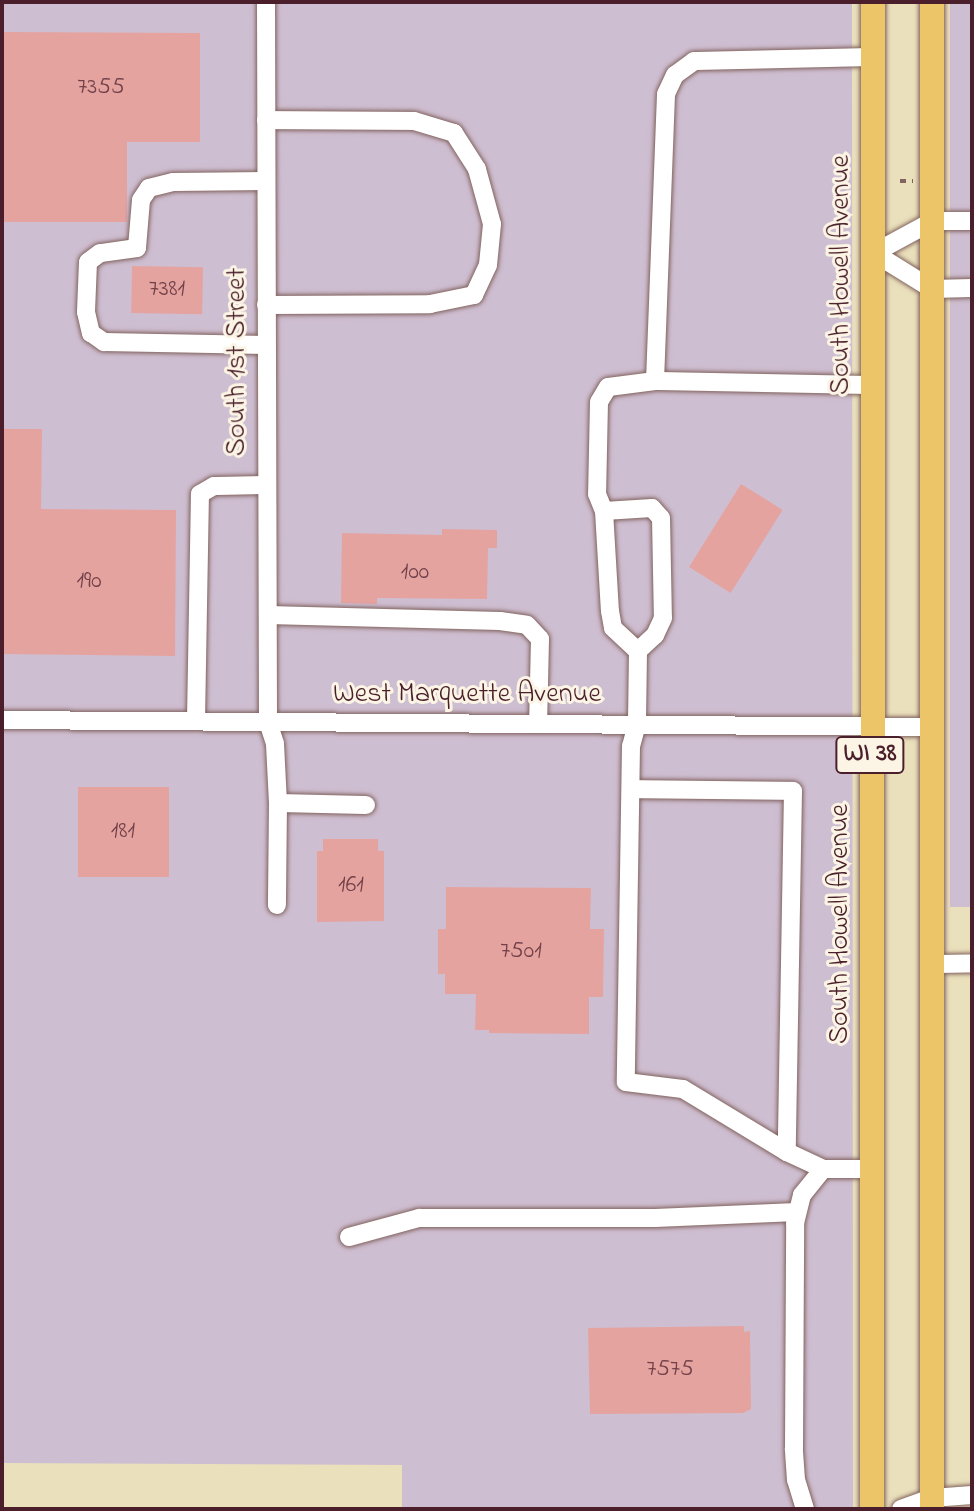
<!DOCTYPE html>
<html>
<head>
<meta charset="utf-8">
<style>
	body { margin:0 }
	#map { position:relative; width:974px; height:1511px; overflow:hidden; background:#eae0bc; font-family:"Indie Flower",sans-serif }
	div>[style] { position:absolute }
	.industrial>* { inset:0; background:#cebed1; transform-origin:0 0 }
	.building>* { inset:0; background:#e5a3a0; transform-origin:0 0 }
	.path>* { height:4px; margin-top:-2px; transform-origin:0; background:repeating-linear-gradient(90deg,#82635e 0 6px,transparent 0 12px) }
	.roads { filter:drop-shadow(0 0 2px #82635e) drop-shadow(0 0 2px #82635e) }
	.minor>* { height:18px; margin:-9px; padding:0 9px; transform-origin:9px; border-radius:9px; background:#fff }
	.major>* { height:24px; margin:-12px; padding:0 12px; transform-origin:12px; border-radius:12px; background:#ecc569 }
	span { translate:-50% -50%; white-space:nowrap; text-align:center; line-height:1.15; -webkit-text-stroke:6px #fcf5e5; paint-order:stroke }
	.number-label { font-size:24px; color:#714048 }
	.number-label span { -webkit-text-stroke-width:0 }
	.shield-label span { padding:2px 6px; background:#fcf5e5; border:2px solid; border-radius:6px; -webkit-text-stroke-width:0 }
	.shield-label { font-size:26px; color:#4a1f2b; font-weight:700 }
	.street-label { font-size:28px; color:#4a1f2b }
	.frame { position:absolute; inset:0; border:4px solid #4a1f2b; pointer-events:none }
</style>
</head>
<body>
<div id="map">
	<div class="industrial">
		<i style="clip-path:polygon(2px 2px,852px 2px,853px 1509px,402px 1509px,402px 1465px,2px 1463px)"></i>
		<i style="left:950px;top:2px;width:22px;height:905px"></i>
	</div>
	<div class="building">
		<i style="clip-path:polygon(2px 32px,200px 33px,200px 142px,127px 142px,127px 222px,2px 222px)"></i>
		<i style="left:132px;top:266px;width:71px;height:47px;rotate:1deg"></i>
		<i style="clip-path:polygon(2px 429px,42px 429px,41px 509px,176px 510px,175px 656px,2px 654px)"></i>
		<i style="left:741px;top:484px;width:49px;height:98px;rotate:32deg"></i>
		<i style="clip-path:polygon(442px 529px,497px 530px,497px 548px,488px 548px,487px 599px,377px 598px,377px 604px,341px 603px,342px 533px,442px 535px)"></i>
		<i style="left:78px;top:787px;width:91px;height:90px"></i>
		<i style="clip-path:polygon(323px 839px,378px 839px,378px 851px,384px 851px,384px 921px,317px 922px,317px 851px,323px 851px)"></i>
		<i style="clip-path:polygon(446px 887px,591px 888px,590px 929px,604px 929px,603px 997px,589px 997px,589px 1034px,489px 1033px,489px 1030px,475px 1030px,476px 994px,445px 994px,445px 974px,438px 974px,438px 929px,446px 929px)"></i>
		<i style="clip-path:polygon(744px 1326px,744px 1332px,750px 1331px,751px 1409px,743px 1413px,590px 1414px,588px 1328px)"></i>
	</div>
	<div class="path">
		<i style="left:900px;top:181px;width:13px"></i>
	</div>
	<div class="roads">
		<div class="minor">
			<i style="left:266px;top:2px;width:720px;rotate:89.84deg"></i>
			<i style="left:268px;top:722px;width:23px;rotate:72deg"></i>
			<i style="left:275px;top:744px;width:59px;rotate:87.1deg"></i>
			<i style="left:278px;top:803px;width:102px;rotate:90.6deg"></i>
			<i style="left:266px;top:181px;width:93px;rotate:179.4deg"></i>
			<i style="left:173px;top:182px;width:25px;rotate:166deg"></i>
			<i style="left:149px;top:188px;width:14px;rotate:124deg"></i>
			<i style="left:141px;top:200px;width:48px;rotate:94.8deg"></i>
			<i style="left:137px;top:248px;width:37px;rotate:172deg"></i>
			<i style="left:100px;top:253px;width:15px;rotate:143deg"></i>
			<i style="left:88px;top:262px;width:50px;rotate:92.3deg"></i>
			<i style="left:86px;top:312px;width:22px;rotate:77deg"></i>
			<i style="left:91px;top:333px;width:16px;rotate:35deg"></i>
			<i style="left:104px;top:342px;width:162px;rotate:1.1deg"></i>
			<i style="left:874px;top:253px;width:68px;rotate:31.8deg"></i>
			<i style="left:932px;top:289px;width:40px;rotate:-1.4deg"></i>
			<i style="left:874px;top:253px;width:67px;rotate:-28.5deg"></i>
			<i style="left:933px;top:221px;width:39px"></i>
			<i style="left:266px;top:305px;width:164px;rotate:-0.3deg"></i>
			<i style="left:430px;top:304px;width:45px;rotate:-11.6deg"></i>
			<i style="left:474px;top:295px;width:33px;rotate:-65deg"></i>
			<i style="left:488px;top:265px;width:41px;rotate:-84.4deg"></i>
			<i style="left:492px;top:224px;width:57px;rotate:-105.3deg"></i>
			<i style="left:477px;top:169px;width:43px;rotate:-122.6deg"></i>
			<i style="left:454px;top:133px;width:42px;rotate:-163.3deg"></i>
			<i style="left:414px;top:121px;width:148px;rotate:-179.6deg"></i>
			<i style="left:655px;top:381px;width:47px;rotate:172.7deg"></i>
			<i style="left:608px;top:387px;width:17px;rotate:121deg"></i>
			<i style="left:599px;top:402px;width:92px;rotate:91.2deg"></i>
			<i style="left:597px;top:494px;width:18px;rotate:68deg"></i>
			<i style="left:604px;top:511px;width:100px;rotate:86.6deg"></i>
			<i style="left:610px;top:611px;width:17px;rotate:80deg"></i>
			<i style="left:613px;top:628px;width:34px;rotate:43deg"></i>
			<i style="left:638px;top:651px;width:73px;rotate:90.8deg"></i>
			<i style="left:637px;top:724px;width:23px;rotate:105deg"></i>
			<i style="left:631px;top:746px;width:336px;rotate:90.9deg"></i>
			<i style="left:626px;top:1082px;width:57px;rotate:7deg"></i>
			<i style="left:683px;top:1089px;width:122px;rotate:31.2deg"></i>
			<i style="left:787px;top:1152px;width:40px;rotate:25deg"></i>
			<i style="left:872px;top:385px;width:217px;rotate:-178.9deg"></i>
			<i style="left:655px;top:381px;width:287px;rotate:-87.8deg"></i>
			<i style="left:666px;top:94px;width:21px;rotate:-65deg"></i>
			<i style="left:675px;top:75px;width:24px;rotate:-36deg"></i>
			<i style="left:694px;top:61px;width:179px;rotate:-1.3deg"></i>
			<i style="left:604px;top:511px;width:48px;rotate:-3.6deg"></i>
			<i style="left:652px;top:508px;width:13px;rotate:48deg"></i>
			<i style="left:661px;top:518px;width:100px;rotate:88.9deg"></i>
			<i style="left:663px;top:618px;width:19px;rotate:115deg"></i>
			<i style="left:655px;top:635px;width:23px;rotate:137deg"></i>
			<i style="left:268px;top:615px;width:232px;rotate:1.5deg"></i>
			<i style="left:500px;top:621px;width:27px;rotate:8deg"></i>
			<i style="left:527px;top:625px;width:19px;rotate:47deg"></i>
			<i style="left:540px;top:639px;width:85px;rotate:91.3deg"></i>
			<i style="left:2px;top:720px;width:930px;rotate:0.43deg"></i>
			<i style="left:196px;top:721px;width:227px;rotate:-89deg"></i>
			<i style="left:200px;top:494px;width:16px;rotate:-30deg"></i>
			<i style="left:214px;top:486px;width:53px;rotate:-1.1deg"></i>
			<i style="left:631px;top:789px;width:162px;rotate:0.7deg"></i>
			<i style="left:793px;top:791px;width:361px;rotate:91deg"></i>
			<i style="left:278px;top:803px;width:88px;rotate:1.3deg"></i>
			<i style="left:933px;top:964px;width:39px;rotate:-1deg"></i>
			<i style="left:349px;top:1237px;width:73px;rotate:-15.2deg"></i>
			<i style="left:419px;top:1218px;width:236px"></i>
			<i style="left:655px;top:1218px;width:142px;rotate:-2.4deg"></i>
			<i style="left:805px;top:1509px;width:30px;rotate:-107deg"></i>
			<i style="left:796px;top:1480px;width:32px;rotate:-94deg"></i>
			<i style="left:794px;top:1448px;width:225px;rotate:-89.7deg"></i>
			<i style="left:795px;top:1223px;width:29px;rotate:-76deg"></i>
			<i style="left:802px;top:1195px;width:33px;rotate:-51deg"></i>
			<i style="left:823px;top:1169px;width:48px"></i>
			<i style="left:901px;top:1509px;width:33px;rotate:-20deg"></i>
			<i style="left:932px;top:1498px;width:40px;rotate:-4.3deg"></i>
		</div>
		<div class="major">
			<i style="left:872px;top:1509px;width:1507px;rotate:-89.96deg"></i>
			<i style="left:932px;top:1509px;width:1507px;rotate:-90deg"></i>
		</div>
	</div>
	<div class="number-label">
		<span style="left:101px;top:88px">7355</span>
		<span style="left:167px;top:290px">7381</span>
		<span style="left:415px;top:573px">100</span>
		<span style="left:89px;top:582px">190</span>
		<span style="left:123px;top:832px">181</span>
		<span style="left:351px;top:886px">161</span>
		<span style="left:521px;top:952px">7501</span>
		<span style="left:670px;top:1370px">7575</span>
	</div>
	<div class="shield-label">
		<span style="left:870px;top:755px">WI 38</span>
	</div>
	<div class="street-label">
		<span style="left:842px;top:275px;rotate:-90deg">South Howell Avenue</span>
		<span style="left:238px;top:362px;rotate:-90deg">South 1st Street</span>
		<span style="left:467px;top:695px">West Marquette Avenue</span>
		<span style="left:841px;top:924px;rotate:-90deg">South Howell Avenue</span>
	</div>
	<div class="frame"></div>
</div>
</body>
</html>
